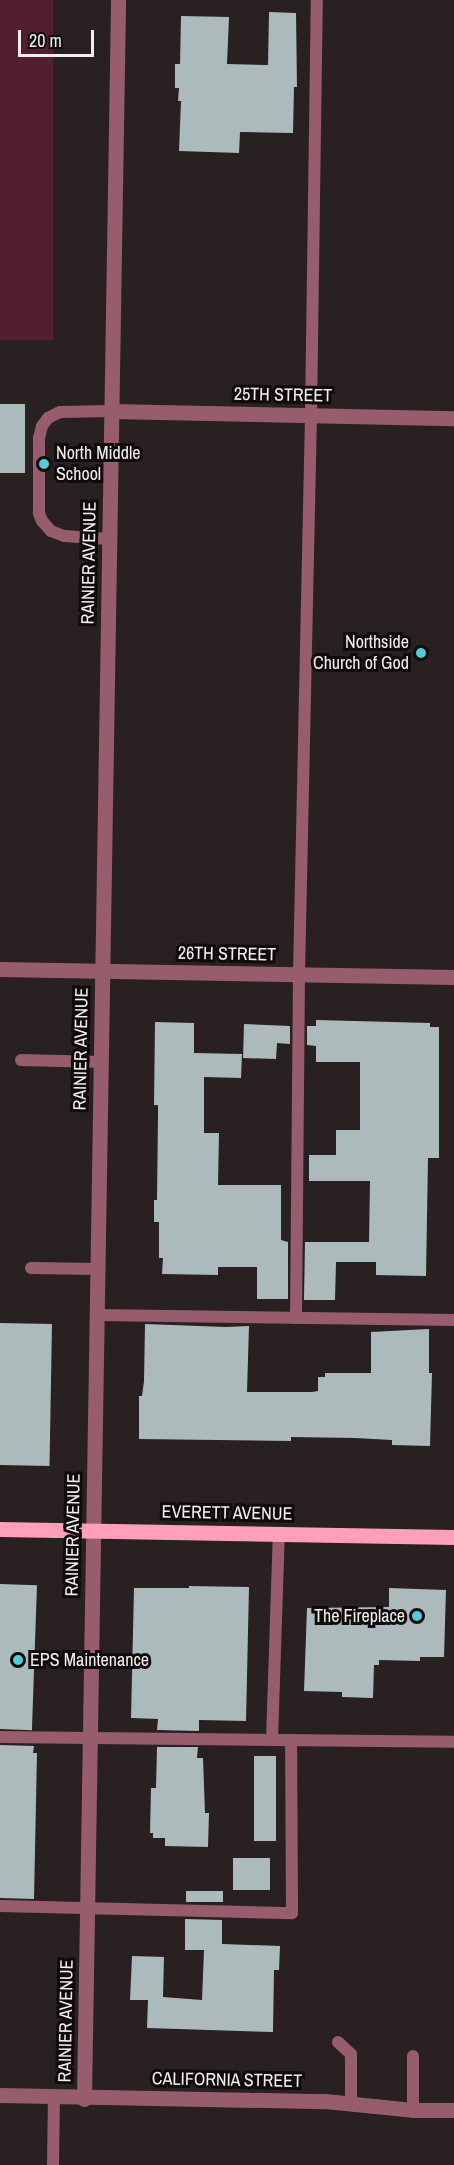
<!DOCTYPE html>
<html>
<head>
<meta charset="utf-8">
<style>
	body { margin:0 }
	#map { position:relative; width:454px; height:2165px; overflow:hidden; background:#292022; font-family:"Archivo Narrow",sans-serif }
	div>[style] { position:absolute }
	.green>* { inset:0; background:#531f30; transform-origin:0 0 }
	.building>* { inset:0; background:#adbabb; transform-origin:0 0 }
	.service>* { height:12px; margin:-6px; padding:0 6px; transform-origin:6px; border-radius:6px; background:#975d6c }
	.minor>* { height:15px; margin:-7.5px; padding:0 7.5px; transform-origin:7.5px; border-radius:7.5px; background:#975d6c }
	.tertiary>* { height:15px; margin:-7.5px; padding:0 7.5px; transform-origin:7.5px; border-radius:7.5px; background:#975d6c }
	.primary>* { height:15px; margin:-7.5px; padding:0 7.5px; transform-origin:7.5px; border-radius:7.5px; background:#ff9fb9 }
	.dots>* { width:16px; height:16px; translate:-50% -50%; box-sizing:border-box; border:3px solid #0f0b0c; border-radius:50% }
	span { translate:-50% -50%; white-space:nowrap; text-align:center; line-height:1.15; -webkit-text-stroke:6px #0f0b0c; paint-order:stroke }
	.street-label { font-size:18px; color:#f4eeef }
	.poi-label { font-size:18px; color:#f4eeef }
	.left { translate:0 -50%; text-align:left }
	.right { translate:-100% -50%; text-align:right }
	.scale { position:absolute; left:18px; top:30px; width:76px; height:27px; box-sizing:border-box; border:3px solid #f4eeef; border-top:0; padding-left:8px; font-size:18px; line-height:21px; white-space:nowrap; color:#f4eeef; -webkit-text-stroke:4px #0f0b0c; paint-order:stroke }
</style>
</head>
<body>
<div id="map">
	<div class="green">
		<i style="left:0;top:0;width:53px;height:340px"></i>
	</div>
	<div class="building">
		<i style="clip-path:polygon(269px 12px,296px 13px,297px 87px,294px 87px,293px 133px,240px 132px,239px 153px,179px 151px,181px 101px,178px 101px,179px 88px,175px 88px,175px 64px,180px 64px,181px 16px,229px 17px,227px 64px,268px 65px)"></i>
		<i style="left:0;top:404px;width:25px;height:69px"></i>
		<i style="clip-path:polygon(316px 1020px,430px 1023px,430px 1027px,439px 1027px,439px 1158px,428px 1158px,426px 1276px,376px 1275px,376px 1262px,336px 1262px,335px 1300px,304px 1300px,305px 1242px,369px 1242px,370px 1181px,309px 1181px,309px 1155px,336px 1155px,336px 1130px,360px 1130px,360px 1062px,316px 1062px,316px 1046px,307px 1045px,307px 1026px,316px 1026px)"></i>
		<i style="clip-path:polygon(155px 1022px,194px 1023px,194px 1053px,242px 1054px,241px 1078px,204px 1077px,204px 1133px,219px 1133px,218px 1185px,281px 1185px,281px 1240px,288px 1242px,288px 1299px,257px 1299px,257px 1267px,218px 1267px,218px 1275px,162px 1274px,163px 1258px,159px 1258px,159px 1222px,154px 1222px,154px 1200px,157px 1200px,158px 1114px,158px 1105px,154px 1105px)"></i>
		<i style="clip-path:polygon(244px 1024px,290px 1026px,290px 1044px,277px 1043px,276px 1059px,243px 1058px)"></i>
		<i style="left:0;top:1323px;width:52px;height:142px;rotate:1deg"></i>
		<i style="clip-path:polygon(145px 1324px,226px 1327px,249px 1326px,247px 1392px,312px 1392px,318px 1391px,318px 1377px,325px 1377px,325px 1373px,371px 1373px,371px 1332px,429px 1329px,429px 1373px,432px 1373px,430px 1446px,392px 1445px,392px 1440px,355px 1438px,291px 1437px,291px 1441px,139px 1439px,139px 1396px,142px 1396px,144px 1381px)"></i>
		<i style="left:0;top:1584px;width:37px;height:145px;rotate:2deg"></i>
		<i style="clip-path:polygon(189px 1586px,249px 1587px,246px 1721px,199px 1720px,199px 1731px,157px 1730px,158px 1719px,131px 1718px,134px 1588px,189px 1588px)"></i>
		<i style="clip-path:polygon(389px 1588px,446px 1590px,444px 1657px,420px 1657px,420px 1661px,379px 1660px,379px 1665px,374px 1665px,373px 1698px,342px 1697px,342px 1692px,304px 1691px,307px 1608px,389px 1607px)"></i>
		<i style="clip-path:polygon(0 1745px,34px 1746px,33px 1753px,37px 1753px,34px 1899px,0 1898px)"></i>
		<i style="clip-path:polygon(157px 1747px,198px 1747px,197px 1758px,203px 1758px,205px 1813px,209px 1813px,208px 1847px,165px 1846px,165px 1838px,153px 1838px,153px 1833px,150px 1833px,151px 1788px,156px 1788px)"></i>
		<i style="left:276px;top:1756px;width:85px;height:22px;rotate:90deg"></i>
		<i style="left:233px;top:1858px;width:37px;height:32px"></i>
		<i style="left:186px;top:1891px;width:37px;height:11px"></i>
		<i style="clip-path:polygon(185px 1919px,222px 1920px,222px 1944px,280px 1946px,279px 1970px,274px 1970px,273px 2032px,147px 2028px,148px 2000px,130px 2000px,132px 1956px,164px 1957px,163px 1997px,202px 2000px,204px 1950px,185px 1950px)"></i>
	</div>
	<div class="service">
		<i style="left:109px;top:539px;width:45px;rotate:-176.2deg"></i>
		<i style="left:64px;top:536px;width:14px;rotate:-159deg"></i>
		<i style="left:51px;top:531px;width:13px;rotate:-132deg"></i>
		<i style="left:42px;top:521px;width:9px;rotate:-111deg"></i>
		<i style="left:39px;top:513px;width:75px;rotate:-90deg"></i>
		<i style="left:39px;top:438px;width:12px;rotate:-76deg"></i>
		<i style="left:42px;top:426px;width:10px;rotate:-53deg"></i>
		<i style="left:48px;top:418px;width:13px;rotate:-27deg"></i>
		<i style="left:60px;top:412px;width:51px;rotate:-1.1deg"></i>
		<i style="left:21px;top:1060px;width:80px;rotate:1.4deg"></i>
		<i style="left:31px;top:1268px;width:66px;rotate:0.9deg"></i>
		<i style="left:96px;top:1315px;width:358px;rotate:0.8deg"></i>
		<i style="left:296px;top:1318px;width:344px;rotate:-89.5deg"></i>
		<i style="left:299px;top:974px;width:559px;rotate:-88.77deg"></i>
		<i style="left:311px;top:415px;width:415px;rotate:-89.2deg"></i>
		<i style="left:0;top:1737px;width:454px;rotate:0.6deg"></i>
		<i style="left:272px;top:1740px;width:206px;rotate:-88.1deg"></i>
		<i style="left:0;top:1906px;width:292px;rotate:1.4deg"></i>
		<i style="left:292px;top:1913px;width:173px;rotate:-90.3deg"></i>
		<i style="left:338px;top:2042px;width:18px;rotate:43deg"></i>
		<i style="left:351px;top:2054px;width:49px;rotate:90deg"></i>
		<i style="left:413px;top:2056px;width:54px;rotate:90deg"></i>
		<i style="left:53px;top:2165px;width:69px;rotate:-89.2deg"></i>
	</div>
	<div class="minor">
		<i style="left:111px;top:411px;width:343px;rotate:1.2deg"></i>
		<i style="left:0;top:969px;width:454px;rotate:1deg"></i>
		<i style="left:84px;top:2099px;width:2099px;rotate:-89.07deg"></i>
	</div>
	<div class="tertiary">
		<i style="left:0;top:2095px;width:325px;rotate:1.1deg"></i>
		<i style="left:325px;top:2101px;width:88px;rotate:5.8deg"></i>
		<i style="left:413px;top:2110px;width:41px"></i>
	</div>
	<div class="primary">
		<i style="left:0;top:1529px;width:454px;rotate:1deg"></i>
	</div>
	<div class="dots">
		<i style="left:44px;top:464px;background:#52ccd6"></i>
		<i style="left:421px;top:653px;background:#52ccd6"></i>
		<i style="left:417px;top:1616px;background:#52ccd6"></i>
		<i style="left:18px;top:1660px;background:#52ccd6"></i>
	</div>
	<div class="street-label">
		<span style="left:283px;top:395px;rotate:1deg">25TH STREET</span>
		<span style="left:89px;top:563px;rotate:-89deg">RAINIER AVENUE</span>
		<span style="left:227px;top:954px;rotate:1deg">26TH STREET</span>
		<span style="left:81px;top:1049px;rotate:-89deg">RAINIER AVENUE</span>
		<span style="left:227px;top:1513px;rotate:1deg">EVERETT AVENUE</span>
		<span style="left:73px;top:1535px;rotate:-89deg">RAINIER AVENUE</span>
		<span style="left:66px;top:2021px;rotate:-89deg">RAINIER AVENUE</span>
		<span style="left:227px;top:2080px;rotate:1deg">CALIFORNIA STREET</span>
	</div>
	<div class="poi-label">
		<span class="left" style="left:56px;top:464px">North Middle<br>School</span>
		<span class="right" style="left:409px;top:653px">Northside<br>Church of God</span>
		<span class="right" style="left:405px;top:1616px">The Fireplace</span>
		<span class="left" style="left:30px;top:1660px">EPS Maintenance</span>
	</div>
	<div class="scale">20 m</div>
</div>
</body>
</html>
